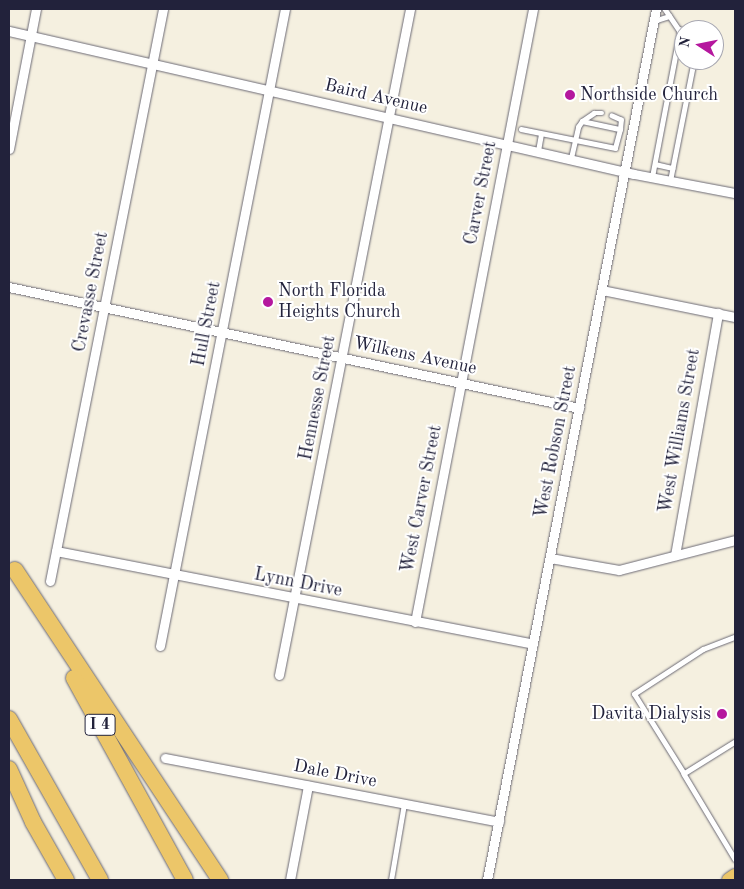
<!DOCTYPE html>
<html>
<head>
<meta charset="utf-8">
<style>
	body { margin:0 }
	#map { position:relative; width:744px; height:889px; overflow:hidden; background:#f5f0e0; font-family:"Old Standard TT",serif }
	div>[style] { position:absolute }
	.roads { filter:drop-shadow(0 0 1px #6c6a75) drop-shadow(0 0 1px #6c6a75) }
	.lane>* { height:4.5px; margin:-2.25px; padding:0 2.25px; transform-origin:2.25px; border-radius:2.25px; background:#fff }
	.street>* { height:9px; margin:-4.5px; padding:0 4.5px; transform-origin:4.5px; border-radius:4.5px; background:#fff }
	.primary>* { height:14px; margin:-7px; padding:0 7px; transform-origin:7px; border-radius:7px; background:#ecc669 }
	.highway>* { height:16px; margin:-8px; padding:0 8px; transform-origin:8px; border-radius:8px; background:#ecc669 }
	.dots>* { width:14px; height:14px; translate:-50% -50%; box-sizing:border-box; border:2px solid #fff; border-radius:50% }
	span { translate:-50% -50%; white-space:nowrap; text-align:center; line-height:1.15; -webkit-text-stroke:4px #fff; paint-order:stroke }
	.shield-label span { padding:1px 4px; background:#fff; border:1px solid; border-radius:4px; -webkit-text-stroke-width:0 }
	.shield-label { font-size:16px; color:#22223b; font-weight:700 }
	.poi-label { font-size:18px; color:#22223b }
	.left { translate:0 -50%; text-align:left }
	.right { translate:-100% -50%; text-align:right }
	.street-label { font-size:18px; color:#22223b }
	.frame { position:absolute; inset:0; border:10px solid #22223b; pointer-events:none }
	.north { position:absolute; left:674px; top:20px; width:50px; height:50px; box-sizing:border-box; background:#fff; border:1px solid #a7a7b1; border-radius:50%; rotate:281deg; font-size:14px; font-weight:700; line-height:20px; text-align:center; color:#22223b }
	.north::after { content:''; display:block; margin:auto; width:18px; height:22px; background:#b5179e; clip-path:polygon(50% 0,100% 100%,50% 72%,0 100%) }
</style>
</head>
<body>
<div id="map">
	<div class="roads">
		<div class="lane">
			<i style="left:665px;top:9px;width:34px;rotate:56deg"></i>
			<i style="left:654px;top:21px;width:16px;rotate:-18deg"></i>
			<i style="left:582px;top:121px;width:14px;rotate:-34deg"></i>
			<i style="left:594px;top:113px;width:8px"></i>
			<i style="left:521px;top:129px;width:96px;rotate:11.4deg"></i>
			<i style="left:615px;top:148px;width:20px;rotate:-75deg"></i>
			<i style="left:538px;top:151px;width:17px;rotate:-80deg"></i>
			<i style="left:571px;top:158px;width:32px;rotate:-77deg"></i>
			<i style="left:578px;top:127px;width:7px;rotate:-56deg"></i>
			<i style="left:582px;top:121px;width:39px;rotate:12deg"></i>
			<i style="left:620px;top:129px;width:9px;rotate:-84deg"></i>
			<i style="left:621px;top:120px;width:10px;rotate:-156deg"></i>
			<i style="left:655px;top:164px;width:18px;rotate:13deg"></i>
			<i style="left:652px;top:177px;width:150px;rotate:-79.2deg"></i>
			<i style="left:670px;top:181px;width:123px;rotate:-78.8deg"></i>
			<i style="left:735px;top:742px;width:60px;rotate:147.9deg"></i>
			<i style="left:684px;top:774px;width:99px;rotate:59deg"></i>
			<i style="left:684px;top:774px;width:94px;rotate:-122deg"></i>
			<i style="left:634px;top:694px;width:82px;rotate:-33.1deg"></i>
			<i style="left:703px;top:649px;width:34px;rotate:-21deg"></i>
			<i style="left:391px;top:880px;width:77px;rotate:-80.3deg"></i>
		</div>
		<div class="street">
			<i style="left:9px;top:31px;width:641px;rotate:12.89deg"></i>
			<i style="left:634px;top:174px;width:103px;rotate:10.7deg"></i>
			<i style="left:9px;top:149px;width:143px;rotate:-79.1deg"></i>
			<i style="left:9px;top:287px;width:583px;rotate:11.98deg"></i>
			<i style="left:602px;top:290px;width:136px;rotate:11.5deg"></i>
			<i style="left:56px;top:551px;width:486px;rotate:11deg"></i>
			<i style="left:675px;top:555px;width:246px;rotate:-79.9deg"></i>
			<i style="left:550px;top:558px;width:70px;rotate:9.9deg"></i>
			<i style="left:619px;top:570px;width:120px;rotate:-14.5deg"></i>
			<i style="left:50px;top:581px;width:583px;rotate:-78.82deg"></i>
			<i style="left:415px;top:622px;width:624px;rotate:-79.1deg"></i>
			<i style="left:160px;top:646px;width:649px;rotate:-78.9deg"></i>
			<i style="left:279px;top:675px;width:679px;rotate:-78.87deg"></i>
			<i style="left:165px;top:758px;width:340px;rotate:10.8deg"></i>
			<i style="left:290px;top:880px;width:96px;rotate:-79.2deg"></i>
			<i style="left:487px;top:880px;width:887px;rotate:-79.02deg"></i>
		</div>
		<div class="primary">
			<i style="left:729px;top:880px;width:7px;rotate:-34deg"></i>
		</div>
		<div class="highway">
			<i style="left:15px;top:570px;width:372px;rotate:56.5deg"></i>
			<i style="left:74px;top:678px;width:230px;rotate:61.2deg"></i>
			<i style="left:9px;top:719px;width:185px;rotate:60.5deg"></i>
			<i style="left:9px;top:769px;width:58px;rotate:65.6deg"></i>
			<i style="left:33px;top:822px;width:67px;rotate:60.4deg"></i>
		</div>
	</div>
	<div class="dots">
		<i style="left:570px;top:95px;background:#b5179e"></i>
		<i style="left:268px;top:302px;background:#b5179e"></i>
		<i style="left:722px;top:714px;background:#b5179e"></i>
	</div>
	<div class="shield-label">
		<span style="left:100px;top:725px">I 4</span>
	</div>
	<div class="poi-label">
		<span class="left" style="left:580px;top:95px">Northside Church</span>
		<span class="left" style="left:278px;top:302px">North Florida<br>Heights Church</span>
		<span class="right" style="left:711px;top:714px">Davita Dialysis</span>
	</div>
	<div class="street-label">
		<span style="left:376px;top:97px;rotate:13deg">Baird Avenue</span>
		<span style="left:481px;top:193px;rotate:-79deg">Carver Street</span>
		<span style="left:91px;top:292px;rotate:-79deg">Crevasse Street</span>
		<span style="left:207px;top:324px;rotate:-79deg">Hull Street</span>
		<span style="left:415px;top:356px;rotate:12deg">Wilkens Avenue</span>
		<span style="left:318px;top:398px;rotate:-79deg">Hennesse Street</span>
		<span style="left:680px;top:431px;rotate:-80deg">West Williams Street</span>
		<span style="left:556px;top:442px;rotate:-79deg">West Robson Street</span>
		<span style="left:422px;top:499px;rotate:-79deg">West Carver Street</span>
		<span style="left:298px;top:583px;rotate:11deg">Lynn Drive</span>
		<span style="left:335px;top:774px;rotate:11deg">Dale Drive</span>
	</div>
	<div class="frame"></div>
	<div class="north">N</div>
</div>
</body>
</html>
